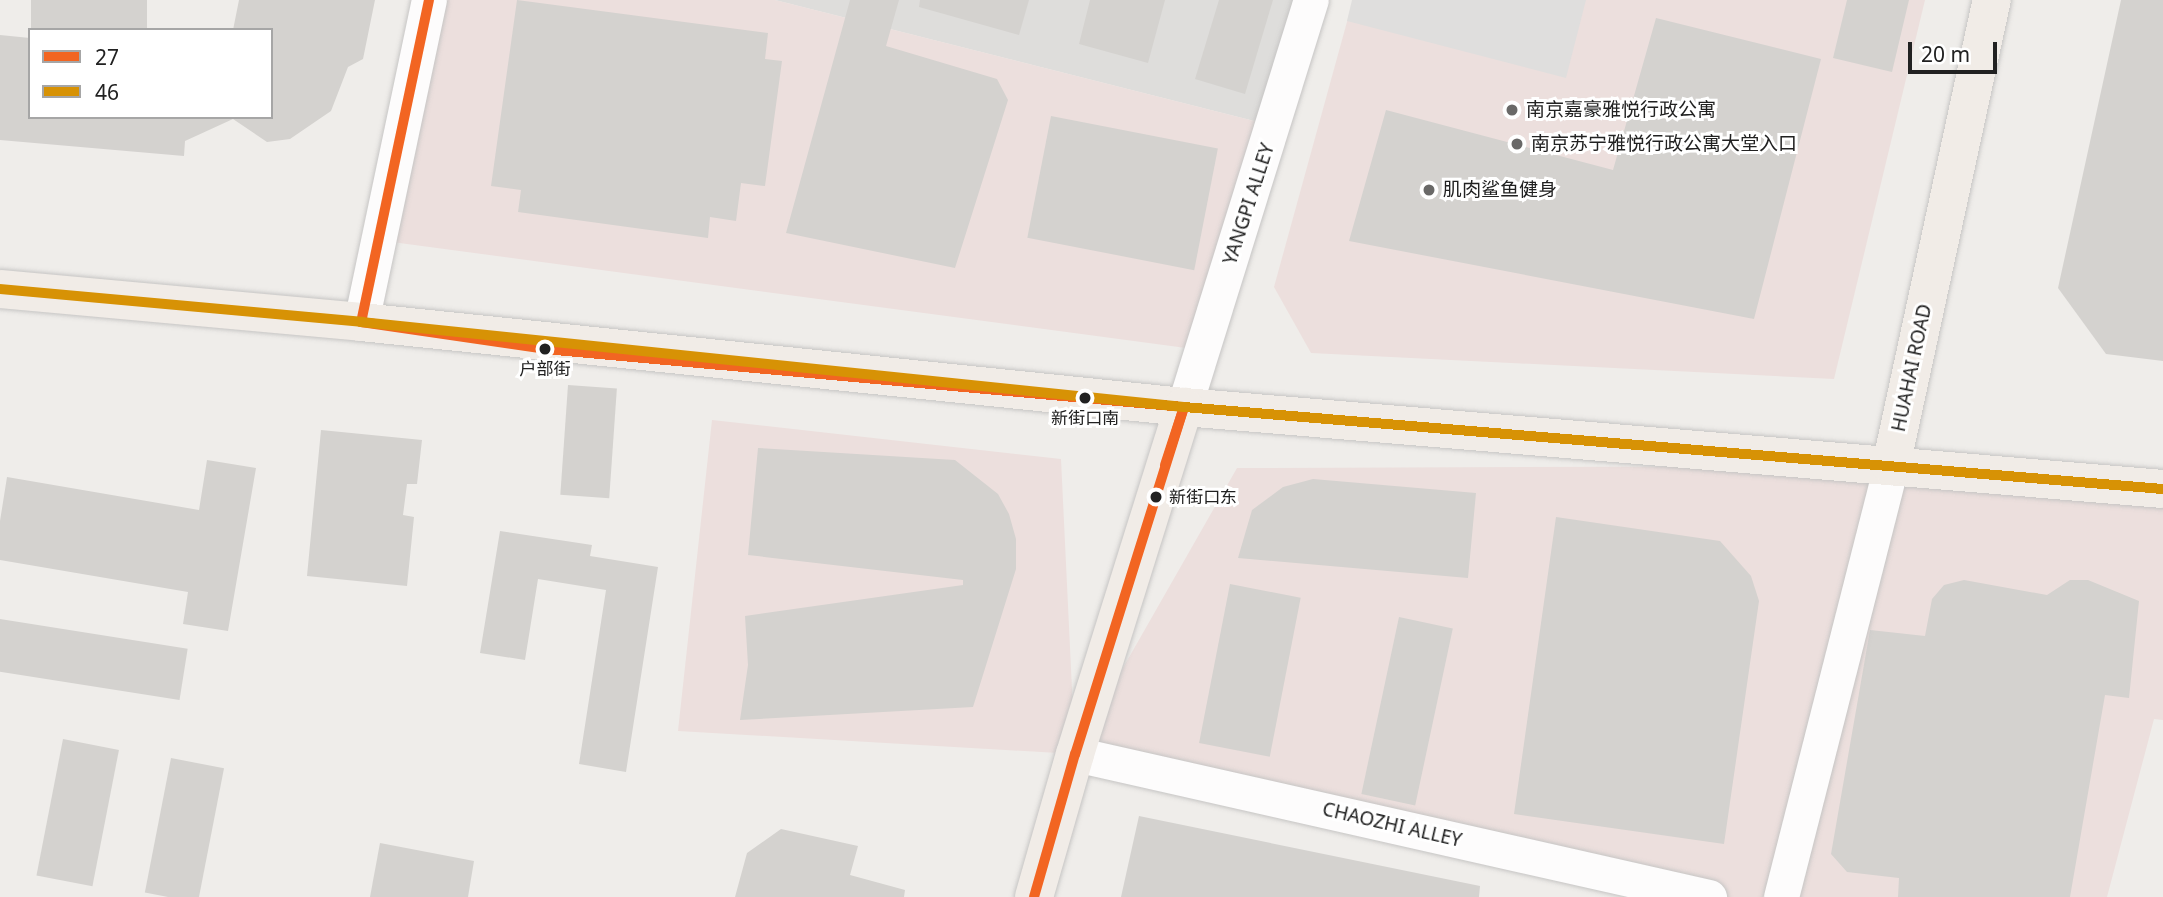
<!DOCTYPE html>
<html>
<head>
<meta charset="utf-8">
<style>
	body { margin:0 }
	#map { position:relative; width:2163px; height:897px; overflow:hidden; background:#efedea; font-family:"Noto Sans","Noto Sans SC",sans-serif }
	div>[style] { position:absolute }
	.residential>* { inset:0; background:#dedddb }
	.commercial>* { inset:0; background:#ecdfdd }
	.parking>* { inset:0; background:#dfdedd }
	.building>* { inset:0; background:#d4d2cf; transform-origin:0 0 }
	.roads { filter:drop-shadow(0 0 2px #c6c5c4) drop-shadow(0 0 2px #c6c5c4) }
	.minor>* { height:35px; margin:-17.5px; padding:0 17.5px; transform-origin:17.5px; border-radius:17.5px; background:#fdfcfc }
	.major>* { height:38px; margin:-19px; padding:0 19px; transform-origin:19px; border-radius:19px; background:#f1ece7 }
	.bus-1>* { height:10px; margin:-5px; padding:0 5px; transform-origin:5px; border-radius:5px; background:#f26522 }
	.bus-2>* { height:10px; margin:-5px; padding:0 5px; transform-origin:5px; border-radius:5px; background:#d79205 }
	.dots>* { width:19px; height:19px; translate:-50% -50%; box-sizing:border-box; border:4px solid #fff; border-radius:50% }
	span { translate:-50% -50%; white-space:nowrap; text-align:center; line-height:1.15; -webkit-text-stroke:6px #fff; paint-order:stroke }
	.bus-label { font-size:17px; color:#212121 }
	.left { translate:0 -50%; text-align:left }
	.poi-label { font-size:19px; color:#212121 }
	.street-label { font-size:19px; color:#212121 }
	.legend { position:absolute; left:28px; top:28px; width:245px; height:91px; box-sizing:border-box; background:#fff; border:2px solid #a6a6a6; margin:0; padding:9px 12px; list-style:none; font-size:21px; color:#212121 }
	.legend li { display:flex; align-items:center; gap:14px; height:35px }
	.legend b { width:35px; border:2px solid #a6a6a6 }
	.scale { position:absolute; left:1908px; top:42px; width:89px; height:32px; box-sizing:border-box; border:4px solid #212121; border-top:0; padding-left:9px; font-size:21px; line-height:24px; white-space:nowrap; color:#212121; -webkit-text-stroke:5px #fff; paint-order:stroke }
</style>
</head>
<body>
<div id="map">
	<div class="residential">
		<i style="clip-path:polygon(775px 0,1311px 0,1274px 126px)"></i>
	</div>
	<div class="commercial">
		<i style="clip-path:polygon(429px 0,775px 0,1274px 126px,1201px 350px,377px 240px)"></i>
		<i style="clip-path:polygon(1353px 0,1925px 0,1834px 379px,1311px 353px,1274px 287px)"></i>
		<i style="clip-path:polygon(712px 420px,1061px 459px,1075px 752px,1237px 468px,1891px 466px,2163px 489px,2163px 720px,2154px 719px,2107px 897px,1709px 897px,1075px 754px,678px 731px)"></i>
	</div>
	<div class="parking">
		<i style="clip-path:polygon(1352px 0,1586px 0,1566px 78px,1347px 21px)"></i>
	</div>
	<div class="building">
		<i style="left:31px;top:0;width:116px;height:30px"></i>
		<i style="clip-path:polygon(239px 0,375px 0,363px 59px,348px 67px,331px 111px,290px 139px,267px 142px,233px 119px,185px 141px,184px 156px,0 140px,0 35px,30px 38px,30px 117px,271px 117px,271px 30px,233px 30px)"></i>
		<i style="clip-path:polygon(517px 0,768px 33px,765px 59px,782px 61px,765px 186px,741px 183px,736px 221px,710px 217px,708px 238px,518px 212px,521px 190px,491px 186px)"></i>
		<i style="clip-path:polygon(850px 0,899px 0,886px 46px,997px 79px,1008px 100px,955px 268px,786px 233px)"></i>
		<i style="clip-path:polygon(920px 0,1029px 0,1019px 35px,919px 7px)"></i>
		<i style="clip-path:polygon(1090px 0,1165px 0,1148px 63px,1079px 44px)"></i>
		<i style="clip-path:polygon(1219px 0,1273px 0,1245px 94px,1195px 79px)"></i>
		<i style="clip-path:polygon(1847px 0,1909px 0,1892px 72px,1833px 58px)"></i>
		<i style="clip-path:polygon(2121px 0,2163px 0,2163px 361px,2106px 354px,2058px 288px)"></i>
		<i style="clip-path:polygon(1656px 18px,1821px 59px,1754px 319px,1349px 241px,1386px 110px,1613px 170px)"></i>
		<i style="left:1051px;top:116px;width:170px;height:124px;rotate:11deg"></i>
		<i style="left:568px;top:385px;width:49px;height:110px;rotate:4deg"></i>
		<i style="clip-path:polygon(321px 430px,422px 440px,417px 484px,407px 484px,403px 515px,414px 517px,407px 586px,307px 576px)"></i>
		<i style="clip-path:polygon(758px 448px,955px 460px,998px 494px,1009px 514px,1016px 539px,1016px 569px,973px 707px,740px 720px,748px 665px,745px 616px,963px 585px,963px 580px,748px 555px)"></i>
		<i style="clip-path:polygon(207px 460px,256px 468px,228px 631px,183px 624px,188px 592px,0 560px,0 521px,7px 477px,199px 510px)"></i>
		<i style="clip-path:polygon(1313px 479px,1476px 493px,1468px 578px,1238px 558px,1252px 510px,1283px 487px)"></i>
		<i style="clip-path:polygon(1556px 517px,1720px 541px,1751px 576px,1759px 601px,1724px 844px,1514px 814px)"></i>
		<i style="clip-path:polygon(500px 531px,592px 545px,590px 556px,658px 567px,626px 772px,579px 764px,606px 590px,538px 579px,525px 660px,480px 653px)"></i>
		<i style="clip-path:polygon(1964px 580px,2047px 595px,2070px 580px,2088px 580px,2139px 601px,2129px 698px,2105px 695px,2070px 897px,1898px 897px,1899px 878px,1847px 872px,1831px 854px,1870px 630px,1925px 636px,1932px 599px,1944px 585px)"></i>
		<i style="left:1230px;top:584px;width:72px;height:162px;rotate:11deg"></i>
		<i style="left:1399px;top:617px;width:55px;height:181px;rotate:12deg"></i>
		<i style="left:0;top:619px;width:190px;height:52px;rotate:9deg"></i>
		<i style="left:63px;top:739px;width:57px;height:139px;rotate:11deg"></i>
		<i style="left:171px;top:758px;width:54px;height:137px;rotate:11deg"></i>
		<i style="clip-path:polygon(1139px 816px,1480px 886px,1479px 897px,1121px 897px)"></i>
		<i style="clip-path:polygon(781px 829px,858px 846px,850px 875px,905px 890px,904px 897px,735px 897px,747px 853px)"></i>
		<i style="clip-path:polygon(380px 843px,474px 861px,468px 897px,370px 897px)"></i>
	</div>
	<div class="roads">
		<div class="minor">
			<i style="left:361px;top:322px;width:329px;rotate:-78.1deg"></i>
			<i style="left:1184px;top:407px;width:426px;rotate:-72.7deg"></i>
			<i style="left:1075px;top:754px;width:650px;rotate:12.71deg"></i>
			<i style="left:1781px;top:897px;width:445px;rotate:-75.7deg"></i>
		</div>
		<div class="major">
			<i style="left:0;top:289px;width:363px;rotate:5.2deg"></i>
			<i style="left:361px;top:322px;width:827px;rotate:5.9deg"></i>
			<i style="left:1184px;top:407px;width:982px;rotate:4.79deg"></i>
			<i style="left:1891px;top:466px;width:477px;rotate:-77.8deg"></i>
			<i style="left:1034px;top:897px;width:149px;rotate:-74deg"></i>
			<i style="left:1075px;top:754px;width:364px;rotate:-72.6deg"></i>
		</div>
	</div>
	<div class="bus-1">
		<i style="left:429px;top:0;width:329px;rotate:101.9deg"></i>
		<i style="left:361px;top:322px;width:186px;rotate:8.3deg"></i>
		<i style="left:545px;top:349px;width:642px;rotate:5.19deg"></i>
		<i style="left:1184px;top:407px;width:364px;rotate:107.4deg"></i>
		<i style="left:1075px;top:754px;width:149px;rotate:106deg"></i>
		<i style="left:1165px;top:465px;width:61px;rotate:-71.9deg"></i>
		<i style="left:1184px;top:407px;width:982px;rotate:4.79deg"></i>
	</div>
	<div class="bus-2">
		<i style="left:0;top:289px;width:363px;rotate:5.2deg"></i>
		<i style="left:361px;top:322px;width:827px;rotate:5.9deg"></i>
		<i style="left:1184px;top:407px;width:982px;rotate:4.79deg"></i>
	</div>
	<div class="dots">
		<i style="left:1512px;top:110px;background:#696867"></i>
		<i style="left:1517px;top:144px;background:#696867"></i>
		<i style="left:1429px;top:190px;background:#696867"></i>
		<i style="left:545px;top:349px;background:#212121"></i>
		<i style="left:1085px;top:398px;background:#212121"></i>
		<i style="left:1156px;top:497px;background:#212121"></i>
	</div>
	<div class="bus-label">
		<span style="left:545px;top:369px">户部街</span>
		<span style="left:1085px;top:418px">新街口南</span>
		<span class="left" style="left:1169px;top:497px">新街口东</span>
	</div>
	<div class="poi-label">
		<span class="left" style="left:1526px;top:110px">南京嘉豪雅悦行政公寓</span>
		<span class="left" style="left:1531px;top:144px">南京苏宁雅悦行政公寓大堂入口</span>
		<span class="left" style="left:1443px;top:190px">肌肉鲨鱼健身</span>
	</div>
	<div class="street-label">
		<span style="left:1249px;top:204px;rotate:-72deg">YANGPI ALLEY</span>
		<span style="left:1912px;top:368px;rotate:-78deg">HUAHAI ROAD</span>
		<span style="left:1392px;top:825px;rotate:13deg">CHAOZHI ALLEY</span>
	</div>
	<ul class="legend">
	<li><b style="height:9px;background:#f26522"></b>27</li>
	<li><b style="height:9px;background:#d79205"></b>46</li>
	</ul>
	<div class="scale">20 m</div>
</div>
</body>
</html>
